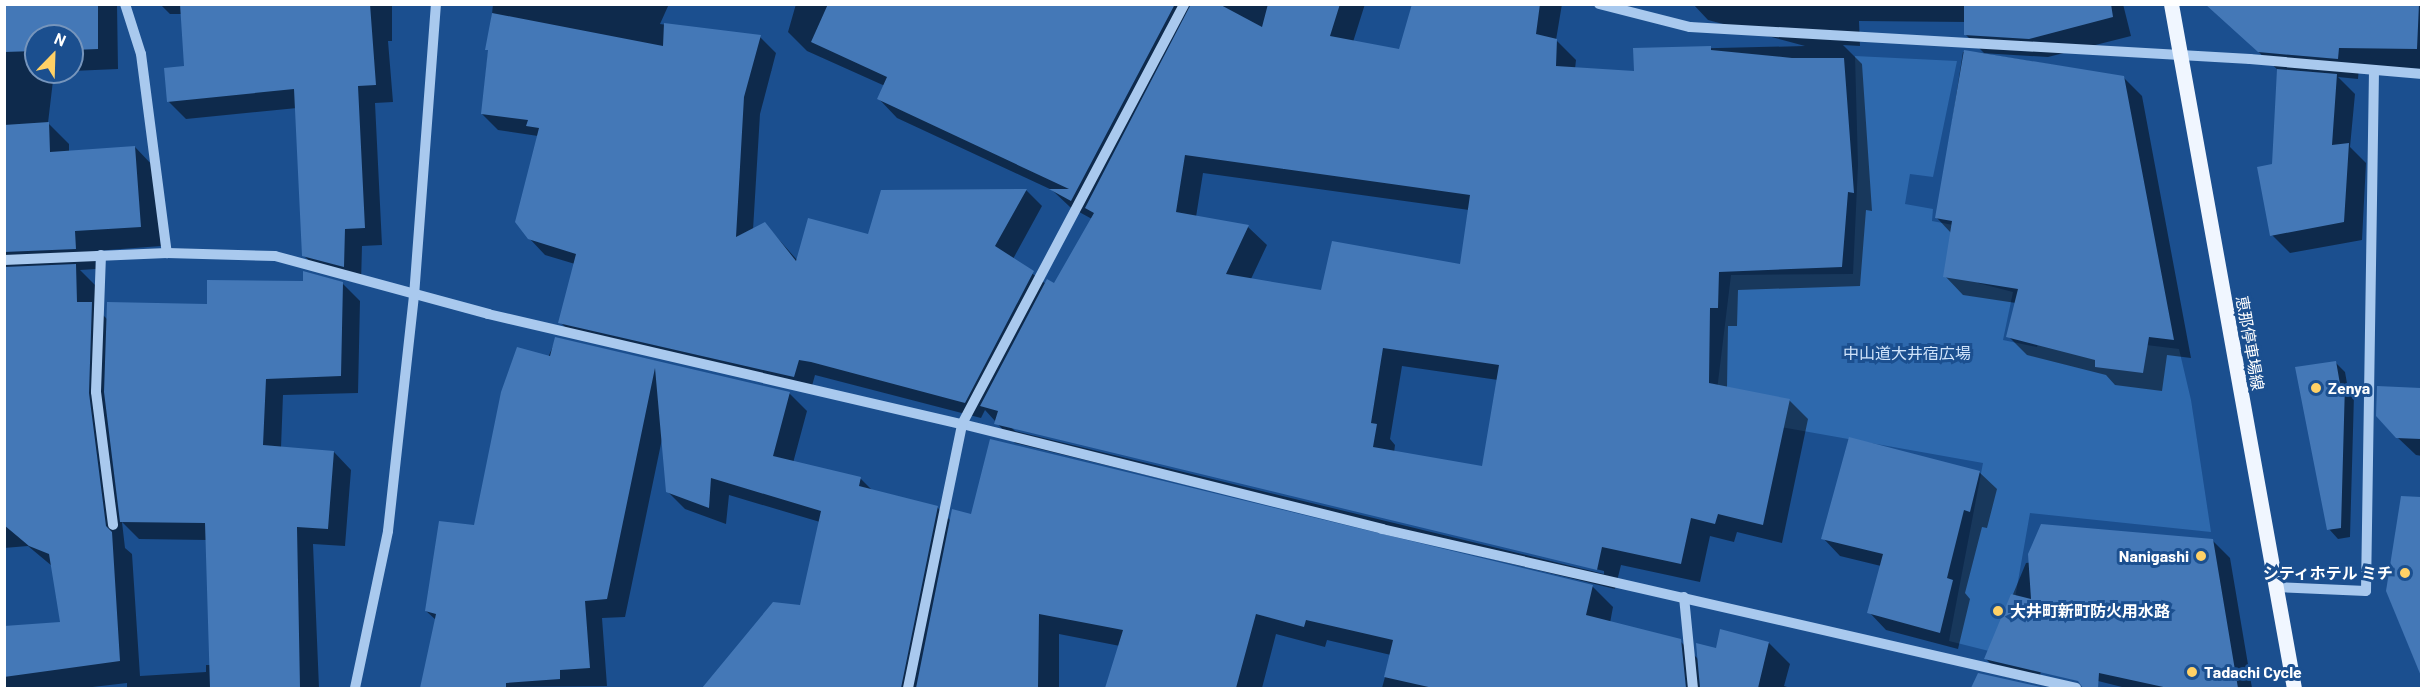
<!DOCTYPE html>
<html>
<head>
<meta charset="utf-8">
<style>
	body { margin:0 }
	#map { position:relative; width:2426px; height:693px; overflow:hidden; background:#1b4f8f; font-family:Barlow,"Noto Sans JP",sans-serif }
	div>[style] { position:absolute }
	.green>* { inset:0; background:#2e69ad }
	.shadow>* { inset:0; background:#0007 }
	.building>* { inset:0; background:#4478b7 }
	.minor>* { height:10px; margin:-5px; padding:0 5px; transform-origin:5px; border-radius:5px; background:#a9c9ee }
	.major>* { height:15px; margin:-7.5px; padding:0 7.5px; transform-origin:7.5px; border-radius:7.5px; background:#f0f6ff }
	.dots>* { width:16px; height:16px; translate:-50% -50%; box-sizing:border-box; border:3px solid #1b4f8f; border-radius:50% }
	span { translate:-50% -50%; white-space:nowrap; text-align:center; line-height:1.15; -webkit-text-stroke:6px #1b4f8f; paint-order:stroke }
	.street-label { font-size:16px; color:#fff }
	.park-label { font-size:16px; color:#cfe3fa }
	.poi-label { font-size:16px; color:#fff; font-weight:700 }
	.left { translate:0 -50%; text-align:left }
	.right { translate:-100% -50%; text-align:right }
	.frame { position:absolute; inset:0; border:6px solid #fff; pointer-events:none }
	.north { position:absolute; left:24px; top:24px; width:60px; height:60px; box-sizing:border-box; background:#1b4f8f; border:2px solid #7695bc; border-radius:50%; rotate:23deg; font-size:16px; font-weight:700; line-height:24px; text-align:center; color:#fff }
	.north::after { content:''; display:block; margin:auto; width:21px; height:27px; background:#ffd166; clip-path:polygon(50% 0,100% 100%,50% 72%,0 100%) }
</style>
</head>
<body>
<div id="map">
	<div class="green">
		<i style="clip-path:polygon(1855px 56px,1957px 61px,1933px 177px,1910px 174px,1905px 204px,1933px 209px,1932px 221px,1985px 231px,1978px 283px,2013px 292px,2003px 340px,2037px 347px,2041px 332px,2179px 349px,2191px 400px,2211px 532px,2030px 513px,2005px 655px,1949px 641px,1983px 463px,1714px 415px,1731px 275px,1853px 274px,1858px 165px)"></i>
	</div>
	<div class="shadow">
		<i style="clip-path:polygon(evenodd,4px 4px,117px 4px,118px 69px,72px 71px,72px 36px,36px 36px,36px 72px,54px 72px,48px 123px,69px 144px,69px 152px,135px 147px,155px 168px,161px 246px,95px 251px,96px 269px,80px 270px,96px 286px,97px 309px,108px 320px,343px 284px,360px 301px,358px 393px,283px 395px,281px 448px,334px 452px,351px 470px,345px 546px,313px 544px,319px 688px,127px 688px,127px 683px,84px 688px,4px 688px,4px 627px,61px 624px,52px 566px,28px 546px,4px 548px,4px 4px,122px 522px,139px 539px,207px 540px,211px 665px,206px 665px,206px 672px,140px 676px,132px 554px,125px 548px,122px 522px)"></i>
		<i style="clip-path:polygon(160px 4px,392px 4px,392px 41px,388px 41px,393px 102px,375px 103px,382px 245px,362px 246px,361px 284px,322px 273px,303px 255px,297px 108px,186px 119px,168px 101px,186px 67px,182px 14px,170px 14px)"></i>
		<i style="clip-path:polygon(evenodd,493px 4px,669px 4px,660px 24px,760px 37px,776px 53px,760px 114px,753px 230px,765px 224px,798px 261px,869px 236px,882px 191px,1026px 190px,1042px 206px,1013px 259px,1046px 284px,1055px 285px,1092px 219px,1070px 207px,1052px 190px,897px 118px,879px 99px,885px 86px,807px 51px,788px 32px,796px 4px,1365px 4px,1353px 42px,1400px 51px,1413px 4px,1562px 4px,1556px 40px,1576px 60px,1575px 69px,1635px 72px,1634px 50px,1805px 46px,1708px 20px,1693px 4px,2123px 4px,2131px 36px,2048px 57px,1981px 53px,2123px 77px,2142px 96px,2191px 358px,2167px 355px,2162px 391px,2115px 385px,2106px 375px,2027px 355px,2008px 336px,2016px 303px,1963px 295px,1945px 276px,1951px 233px,1937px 218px,1963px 52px,1984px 53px,1966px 35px,1968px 22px,1859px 21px,1860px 46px,1843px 45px,1862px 64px,1872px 211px,1866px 210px,1860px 286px,1738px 290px,1737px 326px,1728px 326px,1727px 388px,1789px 400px,1808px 419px,1782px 543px,1737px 532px,1734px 542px,1710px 536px,1700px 582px,1621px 565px,1615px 589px,1015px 443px,985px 410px,981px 418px,815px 375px,810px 393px,576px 338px,560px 322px,575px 264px,545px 255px,529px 238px,538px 136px,498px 130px,482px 114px,493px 4px,1203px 173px,1469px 210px,1461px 266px,1322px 292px,1251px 279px,1267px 245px,1248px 227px,1196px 217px,1203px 173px,493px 4px,1402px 366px,1498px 380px,1483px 468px,1394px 453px,1395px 445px,1390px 439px,1402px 366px,493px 4px,1011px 427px,1604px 571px,1604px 574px,1015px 431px,1011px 427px)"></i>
		<i style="clip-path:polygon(2230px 4px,2422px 4px,2422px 69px,2359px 67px,2358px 79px,2338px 77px,2355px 94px,2350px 147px,2366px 163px,2362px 240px,2290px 253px,2272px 235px,2280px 72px,2232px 27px)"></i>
		<i style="clip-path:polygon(556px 339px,789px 393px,807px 411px,793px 463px,861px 479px,873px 491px,937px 507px,951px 521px,972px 516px,1592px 586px,1613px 607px,1610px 623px,1680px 641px,1699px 660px,1717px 650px,1769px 643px,1790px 664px,1784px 686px,1790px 688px,1382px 688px,1391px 655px,1327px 640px,1325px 647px,1276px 634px,1262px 688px,1106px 688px,1120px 646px,1059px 634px,1059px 688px,704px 688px,773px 604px,801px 607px,820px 522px,729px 495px,726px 524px,685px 509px,667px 491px,662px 439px,625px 617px,602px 618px,607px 686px,421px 688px,436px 620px,426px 611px,475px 527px)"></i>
		<i style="clip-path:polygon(2335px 362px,2345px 372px,2348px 389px,2354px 395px,2350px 537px,2338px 539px,2329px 529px)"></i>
		<i style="clip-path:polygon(2378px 387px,2422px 389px,2422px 456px,2416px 455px,2397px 437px)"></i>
		<i style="clip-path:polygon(1979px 472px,1997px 489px,1987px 528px,1982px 527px,1965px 593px,1970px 599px,1958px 649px,1886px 630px,1869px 612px,1881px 566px,1840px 556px,1823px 538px)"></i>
		<i style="clip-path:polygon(2400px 508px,2422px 509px,2422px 639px,2421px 639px)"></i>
		<i style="clip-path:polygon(2212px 540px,2230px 558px,2252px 688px,2126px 688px,2042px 667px,2038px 684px,2003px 676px,1986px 659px,2026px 563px)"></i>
		<i style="clip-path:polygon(1979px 675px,2016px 684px,2021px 688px,1973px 688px)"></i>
	</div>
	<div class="building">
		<i style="clip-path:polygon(4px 4px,98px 4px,98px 49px,72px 50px,72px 36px,36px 36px,36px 51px,4px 52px)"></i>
		<i style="clip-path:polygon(180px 4px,370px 4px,376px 85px,358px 86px,365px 228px,345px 229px,344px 267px,302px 256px,294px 89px,167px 102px,164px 68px,184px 66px)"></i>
		<i style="clip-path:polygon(828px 4px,1175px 4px,1071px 201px,1049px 189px,1069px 189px,877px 99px,887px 77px,811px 42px)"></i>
		<i style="clip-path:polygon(evenodd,1191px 4px,1219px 4px,1262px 27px,1268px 4px,1340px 4px,1330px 36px,1399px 49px,1412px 4px,1540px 4px,1536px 34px,1557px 39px,1556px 66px,1634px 71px,1633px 48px,1711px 46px,1711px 50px,1792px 58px,1844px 58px,1854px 193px,1848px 192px,1842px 267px,1719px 272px,1718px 308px,1710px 308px,1709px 383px,1790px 399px,1763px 525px,1718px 514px,1715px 524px,1691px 518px,1681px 564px,1602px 547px,1597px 570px,994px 424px,998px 411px,980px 406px,1047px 279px,1054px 283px,1094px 213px,1085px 208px,1191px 4px,1185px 155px,1470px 195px,1460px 264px,1332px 241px,1321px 290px,1226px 274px,1249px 225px,1176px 212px,1185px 155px,1191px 4px,1383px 348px,1499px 365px,1482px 466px,1373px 447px,1377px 424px,1371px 423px,1383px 348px)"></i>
		<i style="clip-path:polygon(1964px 4px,2111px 4px,2113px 17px,2029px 39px,1964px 35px)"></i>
		<i style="clip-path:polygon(2205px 4px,2419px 4px,2417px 49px,2339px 48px,2338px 59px,2258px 52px)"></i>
		<i style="clip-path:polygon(492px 13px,663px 46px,664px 23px,761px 35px,744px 97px,736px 237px,765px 222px,796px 261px,808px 218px,868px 234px,881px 190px,1027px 189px,995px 246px,1034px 271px,965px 403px,811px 362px,799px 360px,794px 377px,558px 323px,576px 254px,528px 239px,515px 222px,539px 128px,526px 126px,528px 120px,481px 114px,488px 50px,485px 50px)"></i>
		<i style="clip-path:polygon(1964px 50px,2124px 76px,2174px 340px,2149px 337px,2143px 373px,2095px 367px,2095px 360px,2006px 337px,2018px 289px,1943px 277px,1952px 221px,1935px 218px)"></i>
		<i style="clip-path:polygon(2277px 69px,2337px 74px,2332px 145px,2349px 143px,2344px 222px,2270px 236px,2257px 167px,2272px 164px)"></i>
		<i style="clip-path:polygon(49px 122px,50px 152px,135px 146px,141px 227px,75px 231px,76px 249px,4px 252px,4px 125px)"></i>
		<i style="clip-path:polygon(76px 264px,77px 302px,92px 302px,89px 393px,106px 526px,112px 532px,120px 661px,4px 677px,4px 626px,60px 622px,49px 554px,29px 546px,4px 525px,4px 267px)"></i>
		<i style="clip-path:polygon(303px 271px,343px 282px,341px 376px,266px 379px,263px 445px,334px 451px,328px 529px,297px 527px,300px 688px,210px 688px,205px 523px,120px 522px,104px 392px,107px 302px,207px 304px,207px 280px,303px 281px)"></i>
		<i style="clip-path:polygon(555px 337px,790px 392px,773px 456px,861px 477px,859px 486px,938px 506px,901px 688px,702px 688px,773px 602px,800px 605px,821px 511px,711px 478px,709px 508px,666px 492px,655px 368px,607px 599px,585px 601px,590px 668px,560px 670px,560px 679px,506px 683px,506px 688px,420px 688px,436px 614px,425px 611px,439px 521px,474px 525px,501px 392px,517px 347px,550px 356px)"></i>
		<i style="clip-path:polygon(2336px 361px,2340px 384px,2345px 384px,2341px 528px,2327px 530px,2295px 367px)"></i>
		<i style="clip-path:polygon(2377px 386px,2421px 388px,2421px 439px,2396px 438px,2376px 416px)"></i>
		<i style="clip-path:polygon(1849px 437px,1980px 471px,1970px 512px,1964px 510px,1947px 578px,1953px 580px,1940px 633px,1867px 613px,1883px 554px,1821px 539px)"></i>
		<i style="clip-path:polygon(990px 439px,1593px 585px,1586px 615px,1681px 639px,1686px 688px,1433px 688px,1384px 677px,1393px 640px,1306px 620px,1304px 627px,1256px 614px,1236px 688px,1105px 688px,1123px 630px,1039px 614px,1038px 688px,916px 688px,952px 509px,971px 514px)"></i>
		<i style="clip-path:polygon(2401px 496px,2421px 497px,2421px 676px,2386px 591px)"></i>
		<i style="clip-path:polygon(2041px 524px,2213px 539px,2238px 688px,2168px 688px,2099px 673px,2098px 688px,2083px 688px,2078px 681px,1984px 659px,2011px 594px,2031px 599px,2028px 554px)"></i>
		<i style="clip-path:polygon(1720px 629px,1769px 642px,1758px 688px,1700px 688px,1696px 643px,1716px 648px)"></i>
		<i style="clip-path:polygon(1978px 673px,2045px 688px,1971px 688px)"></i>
	</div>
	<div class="minor">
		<i style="left:125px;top:4px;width:52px;rotate:72.3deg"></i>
		<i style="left:141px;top:54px;width:201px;rotate:82.6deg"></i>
		<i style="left:1599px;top:4px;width:94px;rotate:14.2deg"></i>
		<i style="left:1690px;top:27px;width:561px;rotate:3.27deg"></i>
		<i style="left:2250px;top:59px;width:173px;rotate:5deg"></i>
		<i style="left:101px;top:255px;width:137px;rotate:92.1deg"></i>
		<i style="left:96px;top:392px;width:134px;rotate:82.7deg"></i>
		<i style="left:4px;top:260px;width:163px;rotate:-2.5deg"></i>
		<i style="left:167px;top:253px;width:108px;rotate:1.6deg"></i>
		<i style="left:275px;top:256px;width:221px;rotate:15.2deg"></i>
		<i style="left:488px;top:314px;width:487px;rotate:13.1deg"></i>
		<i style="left:962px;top:424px;width:433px;rotate:14deg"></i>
		<i style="left:1382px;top:529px;width:712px;rotate:12.9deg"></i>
		<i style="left:2276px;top:587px;width:90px;rotate:2.5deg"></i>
		<i style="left:2366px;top:591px;width:521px;rotate:-89.12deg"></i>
		<i style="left:1684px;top:597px;width:91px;rotate:84.4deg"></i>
		<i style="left:355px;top:688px;width:160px;rotate:-78.1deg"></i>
		<i style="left:388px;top:531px;width:236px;rotate:-83.7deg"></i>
		<i style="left:414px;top:296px;width:293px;rotate:-85.7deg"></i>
		<i style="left:908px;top:688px;width:269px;rotate:-78.4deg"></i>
		<i style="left:962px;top:424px;width:475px;rotate:-62.1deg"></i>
	</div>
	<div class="major">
		<i style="left:2171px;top:4px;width:695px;rotate:79.81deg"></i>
	</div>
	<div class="dots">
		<i style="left:2316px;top:388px;background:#ffd166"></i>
		<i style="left:2201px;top:556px;background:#ffd166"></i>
		<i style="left:2405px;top:573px;background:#ffd166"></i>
		<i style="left:1998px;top:611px;background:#ffd166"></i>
		<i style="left:2192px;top:672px;background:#ffd166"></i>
	</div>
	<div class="street-label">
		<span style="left:2250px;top:343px;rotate:80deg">恵那停車場線</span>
	</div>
	<div class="park-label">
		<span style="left:1907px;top:353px">中山道大井宿広場</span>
	</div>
	<div class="poi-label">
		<span class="left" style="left:2328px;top:388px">Zenya</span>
		<span class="right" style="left:2189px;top:556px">Nanigashi</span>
		<span class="right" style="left:2393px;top:573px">シティホテル ミチ</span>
		<span class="left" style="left:2010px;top:611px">大井町新町防火用水路</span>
		<span class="left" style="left:2204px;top:672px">Tadachi Cycle</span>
	</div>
	<div class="frame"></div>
	<div class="north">N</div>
</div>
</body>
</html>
